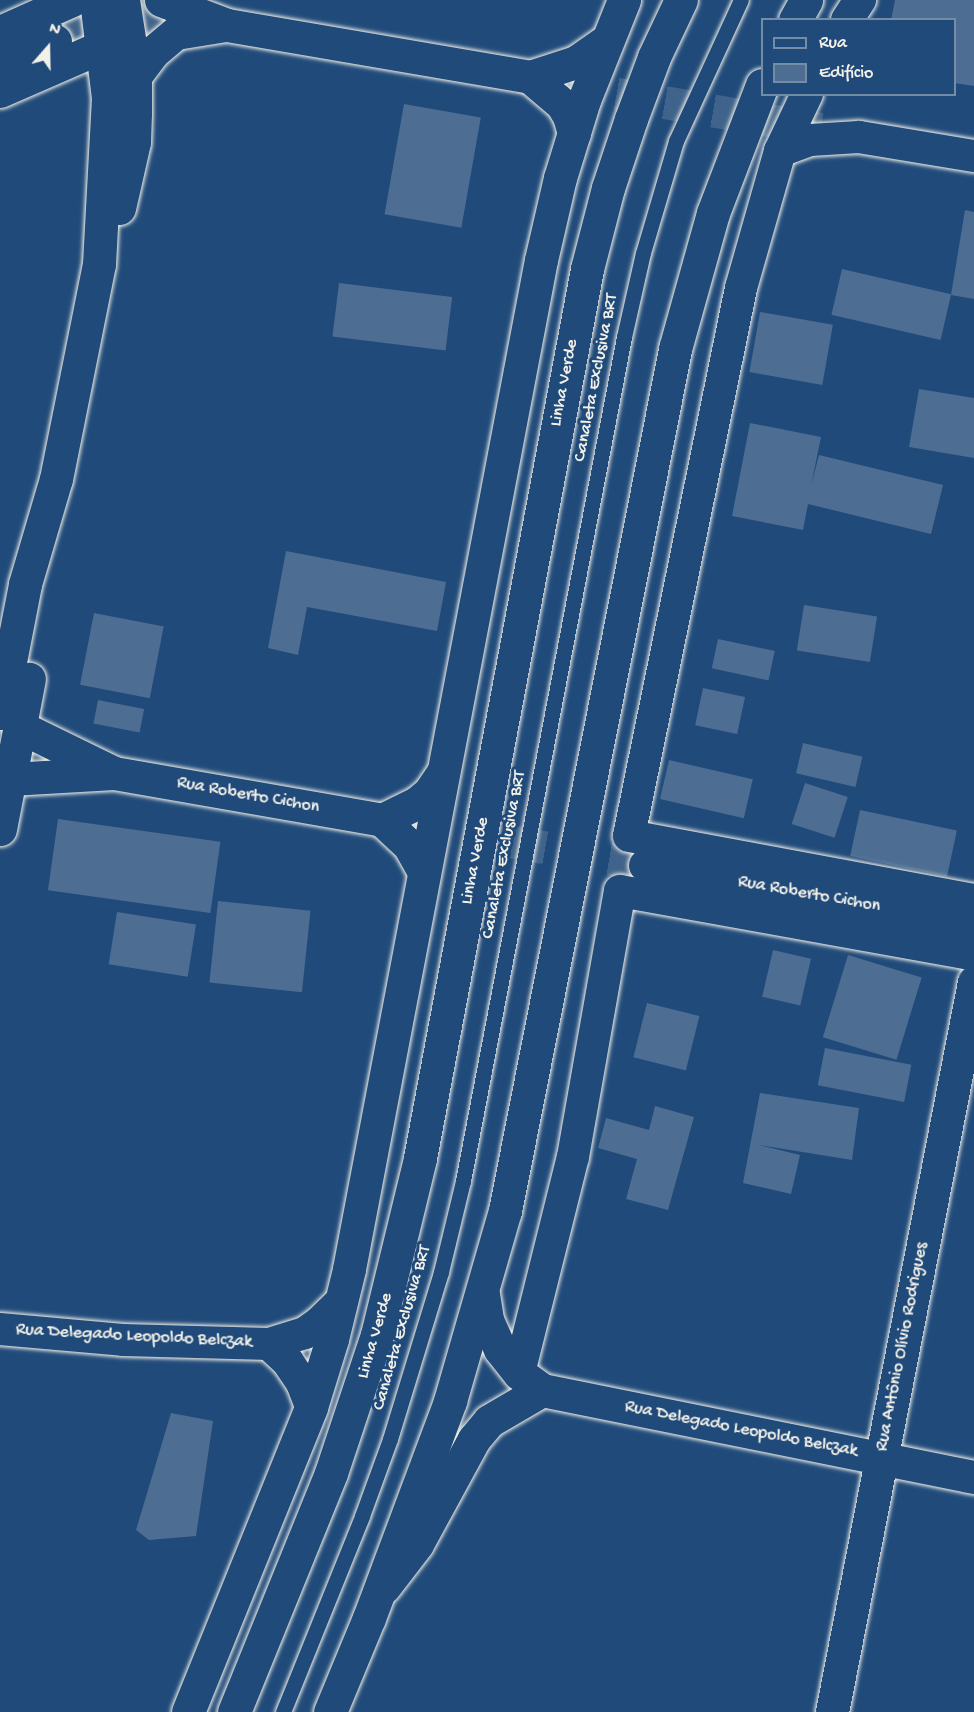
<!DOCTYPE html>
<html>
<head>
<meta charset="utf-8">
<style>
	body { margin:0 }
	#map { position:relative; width:974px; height:1712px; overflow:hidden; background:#1f4a7a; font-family:"Gochi Hand",sans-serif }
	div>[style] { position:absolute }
	.building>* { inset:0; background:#4d6e92; transform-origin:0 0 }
	.secondary-tunnel>* { height:33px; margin-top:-16.5px; transform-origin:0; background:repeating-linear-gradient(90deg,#3f638a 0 33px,transparent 0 49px) }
	.roads { filter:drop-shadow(0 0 2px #f4f1e8) drop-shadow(0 0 2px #f4f1e8) }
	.lane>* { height:15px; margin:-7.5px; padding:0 7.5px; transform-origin:7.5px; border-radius:7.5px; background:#1f4a7a }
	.street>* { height:32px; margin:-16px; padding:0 16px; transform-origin:16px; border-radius:16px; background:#1f4a7a }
	.secondary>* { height:33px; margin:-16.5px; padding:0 16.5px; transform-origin:16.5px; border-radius:16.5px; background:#1f4a7a }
	.highway>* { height:33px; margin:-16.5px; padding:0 16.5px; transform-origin:16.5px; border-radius:16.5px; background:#1f4a7a }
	span { translate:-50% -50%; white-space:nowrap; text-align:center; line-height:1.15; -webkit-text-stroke:6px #1f4a7a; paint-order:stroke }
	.street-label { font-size:18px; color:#f4f1e8 }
	.legend { position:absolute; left:761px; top:18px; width:195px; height:78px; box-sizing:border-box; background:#1f4a7a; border:2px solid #748da6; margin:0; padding:8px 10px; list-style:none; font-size:18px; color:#f4f1e8 }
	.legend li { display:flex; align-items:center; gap:12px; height:30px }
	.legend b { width:30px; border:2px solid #748da6 }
	.north { position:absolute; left:18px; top:18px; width:60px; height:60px; -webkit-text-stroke:4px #1f4a7a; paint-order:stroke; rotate:20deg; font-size:16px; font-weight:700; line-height:24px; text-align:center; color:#f4f1e8 }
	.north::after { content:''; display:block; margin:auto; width:21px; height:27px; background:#f4f1e8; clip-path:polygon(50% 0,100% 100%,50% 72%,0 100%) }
</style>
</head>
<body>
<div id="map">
	<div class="building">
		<i style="clip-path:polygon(895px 0,974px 0,974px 86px,954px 83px,954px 20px,891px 20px)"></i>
		<i style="left:404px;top:104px;width:78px;height:112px;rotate:10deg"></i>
		<i style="clip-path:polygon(965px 210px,974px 212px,974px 299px,951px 295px)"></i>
		<i style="left:842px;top:269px;width:112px;height:47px;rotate:13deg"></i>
		<i style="left:339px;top:283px;width:114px;height:54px;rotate:7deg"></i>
		<i style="left:760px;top:312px;width:74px;height:61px;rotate:10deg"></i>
		<i style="clip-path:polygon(919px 389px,974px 398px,974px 458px,909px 447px)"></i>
		<i style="clip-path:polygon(750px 423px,821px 437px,811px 486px,819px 455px,943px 485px,931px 534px,808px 504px,803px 530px,732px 516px)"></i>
		<i style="clip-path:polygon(286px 551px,446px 582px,437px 631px,307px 607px,298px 655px,268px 648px)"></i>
		<i style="left:804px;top:605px;width:74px;height:46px;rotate:9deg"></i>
		<i style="left:94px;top:613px;width:71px;height:73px;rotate:11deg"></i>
		<i style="left:718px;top:639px;width:58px;height:30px;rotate:12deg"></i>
		<i style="left:703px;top:688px;width:43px;height:38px;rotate:12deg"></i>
		<i style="left:98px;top:700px;width:47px;height:24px;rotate:11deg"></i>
		<i style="left:803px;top:743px;width:61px;height:31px;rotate:13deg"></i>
		<i style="left:669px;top:760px;width:86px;height:40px;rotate:13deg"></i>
		<i style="left:805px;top:783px;width:45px;height:43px;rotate:18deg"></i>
		<i style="left:860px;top:810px;width:99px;height:47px;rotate:12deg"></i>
		<i style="left:58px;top:819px;width:164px;height:72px;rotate:8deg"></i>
		<i style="left:218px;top:901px;width:93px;height:82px;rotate:6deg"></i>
		<i style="left:117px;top:912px;width:80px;height:53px;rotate:9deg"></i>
		<i style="left:773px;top:950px;width:39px;height:48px;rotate:13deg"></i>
		<i style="left:848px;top:955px;width:77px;height:86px;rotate:17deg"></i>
		<i style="left:647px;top:1003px;width:54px;height:56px;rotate:14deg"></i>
		<i style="left:825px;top:1048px;width:88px;height:38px;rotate:11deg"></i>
		<i style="clip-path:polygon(760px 1093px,859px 1108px,852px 1160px,759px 1145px,800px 1155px,791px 1194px,743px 1183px)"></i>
		<i style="clip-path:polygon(655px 1106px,694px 1117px,668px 1210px,626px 1199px,637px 1159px,598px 1148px,606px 1118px,649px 1130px)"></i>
		<i style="clip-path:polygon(171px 1413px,213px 1421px,196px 1536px,149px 1540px,136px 1530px)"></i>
	</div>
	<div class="secondary-tunnel">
		<i style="left:55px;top:41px;width:54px;rotate:-18.4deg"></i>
		<i style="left:106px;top:24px;width:30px;rotate:-8deg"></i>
		<i style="left:136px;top:20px;width:73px;rotate:3.1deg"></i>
		<i style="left:520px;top:77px;width:305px;rotate:9.8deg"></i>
		<i style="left:0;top:750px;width:91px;rotate:10.1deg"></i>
		<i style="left:368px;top:816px;width:281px;rotate:10deg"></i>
	</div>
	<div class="roads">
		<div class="lane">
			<i style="left:283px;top:1712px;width:211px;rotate:-68deg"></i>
			<i style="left:362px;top:1516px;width:82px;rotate:-70deg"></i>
			<i style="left:390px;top:1439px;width:175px;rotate:-73deg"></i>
			<i style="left:441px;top:1272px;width:94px;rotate:-76.4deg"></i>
			<i style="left:463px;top:1181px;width:859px;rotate:-79.2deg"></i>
			<i style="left:624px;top:337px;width:86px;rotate:-77.3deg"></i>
			<i style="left:643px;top:253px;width:117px;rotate:-73.6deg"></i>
			<i style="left:676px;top:141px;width:155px;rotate:-65.3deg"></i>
		</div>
		<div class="street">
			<i style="left:847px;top:20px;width:24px;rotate:-57deg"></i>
			<i style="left:807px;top:94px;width:63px;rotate:115.3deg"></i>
			<i style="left:780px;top:151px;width:142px;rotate:105.9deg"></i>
			<i style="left:741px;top:288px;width:559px;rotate:101.55deg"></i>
			<i style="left:629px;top:836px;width:351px;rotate:10.5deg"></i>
			<i style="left:780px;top:151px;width:32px;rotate:-20deg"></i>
			<i style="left:810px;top:140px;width:49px;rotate:-3.5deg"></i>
			<i style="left:859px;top:137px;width:117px;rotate:9.4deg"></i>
			<i style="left:0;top:1329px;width:123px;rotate:5.1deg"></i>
			<i style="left:123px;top:1340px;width:146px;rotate:1.6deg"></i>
			<i style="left:269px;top:1344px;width:38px;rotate:-17deg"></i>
			<i style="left:305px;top:1333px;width:19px;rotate:-36deg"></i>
			<i style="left:320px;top:1322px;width:29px;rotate:-44deg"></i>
			<i style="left:269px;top:1344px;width:26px;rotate:43deg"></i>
			<i style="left:288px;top:1362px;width:25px;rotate:56deg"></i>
			<i style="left:302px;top:1383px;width:26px;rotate:69deg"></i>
			<i style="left:519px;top:1373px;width:223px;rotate:-76deg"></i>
			<i style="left:573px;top:1157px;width:270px;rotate:-80deg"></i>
			<i style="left:620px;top:891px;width:360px;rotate:10.2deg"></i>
		</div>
		<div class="secondary">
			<i style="left:161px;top:0;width:71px;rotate:20.7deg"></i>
			<i style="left:227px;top:25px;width:307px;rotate:9.7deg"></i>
			<i style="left:530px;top:77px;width:42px;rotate:40.2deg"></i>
			<i style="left:562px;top:104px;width:14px;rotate:60deg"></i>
			<i style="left:569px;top:116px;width:18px;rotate:74deg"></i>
			<i style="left:0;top:32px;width:79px;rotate:-24deg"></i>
			<i style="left:0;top:65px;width:60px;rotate:-23.6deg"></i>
			<i style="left:135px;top:76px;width:30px;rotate:-53deg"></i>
			<i style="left:153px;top:52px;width:30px;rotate:-40deg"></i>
			<i style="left:176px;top:33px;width:50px;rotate:-9.3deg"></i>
			<i style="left:530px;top:77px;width:48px;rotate:-18.1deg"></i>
			<i style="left:576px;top:62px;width:35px;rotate:-35deg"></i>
			<i style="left:0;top:91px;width:112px;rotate:-23.6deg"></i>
			<i style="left:119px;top:208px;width:68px;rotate:-77.2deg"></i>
			<i style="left:134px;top:142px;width:29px;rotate:-88deg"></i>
			<i style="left:135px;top:113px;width:37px;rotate:-90deg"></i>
			<i style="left:135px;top:76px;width:77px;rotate:-99deg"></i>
			<i style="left:0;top:713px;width:131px;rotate:-79deg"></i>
			<i style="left:25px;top:584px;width:109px;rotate:-73.6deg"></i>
			<i style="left:56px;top:479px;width:219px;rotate:-78.7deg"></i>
			<i style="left:99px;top:264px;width:166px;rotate:-86.9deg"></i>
			<i style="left:108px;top:98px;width:99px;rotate:-97deg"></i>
			<i style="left:20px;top:727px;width:102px;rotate:26.1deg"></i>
			<i style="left:10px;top:779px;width:104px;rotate:-3.3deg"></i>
			<i style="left:114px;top:773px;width:272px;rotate:9.9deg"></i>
			<i style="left:382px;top:820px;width:37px;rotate:43deg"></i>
			<i style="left:409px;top:845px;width:31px;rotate:61deg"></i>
			<i style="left:382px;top:820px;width:39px;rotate:-26deg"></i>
			<i style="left:417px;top:803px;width:16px;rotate:-40deg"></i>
			<i style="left:429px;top:793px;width:23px;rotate:-56deg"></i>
			<i style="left:0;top:829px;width:153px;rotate:-79.1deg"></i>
			<i style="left:645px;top:865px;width:335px;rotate:10.5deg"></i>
			<i style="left:483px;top:1294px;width:26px;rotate:81deg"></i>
			<i style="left:487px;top:1320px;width:32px;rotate:66deg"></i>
			<i style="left:500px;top:1349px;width:31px;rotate:52deg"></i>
			<i style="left:519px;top:1373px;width:29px;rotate:36deg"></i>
			<i style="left:542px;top:1390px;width:441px;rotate:11.4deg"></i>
			<i style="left:384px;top:1587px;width:54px;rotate:-52.5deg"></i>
			<i style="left:417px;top:1544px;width:119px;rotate:-61.5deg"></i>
			<i style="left:474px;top:1439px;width:23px;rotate:-50deg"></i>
			<i style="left:489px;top:1421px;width:61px;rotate:-30.3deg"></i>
			<i style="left:188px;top:1712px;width:329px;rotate:-68deg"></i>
			<i style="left:311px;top:1407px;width:71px;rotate:-72.8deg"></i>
			<i style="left:332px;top:1339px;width:72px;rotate:-76.3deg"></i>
			<i style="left:349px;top:1269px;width:1027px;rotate:-79.23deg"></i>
			<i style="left:541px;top:260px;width:84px;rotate:-77deg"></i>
			<i style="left:560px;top:178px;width:82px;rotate:-72.9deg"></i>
			<i style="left:584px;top:100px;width:108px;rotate:-68.2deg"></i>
			<i style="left:832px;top:1712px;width:744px;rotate:-78.99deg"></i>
		</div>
		<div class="highway">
			<i style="left:795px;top:20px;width:23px;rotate:-61deg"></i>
			<i style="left:234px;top:1712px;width:258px;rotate:-67.9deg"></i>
			<i style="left:331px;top:1473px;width:145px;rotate:-71.6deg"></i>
			<i style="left:377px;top:1335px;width:182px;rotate:-76.3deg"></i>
			<i style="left:420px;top:1158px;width:905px;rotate:-79.36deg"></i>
			<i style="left:587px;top:269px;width:84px;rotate:-75.5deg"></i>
			<i style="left:608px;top:188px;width:73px;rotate:-71.6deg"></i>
			<i style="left:631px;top:119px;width:66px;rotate:-69.6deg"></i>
			<i style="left:654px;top:57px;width:63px;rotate:-64.7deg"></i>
			<i style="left:330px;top:1712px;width:102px;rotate:-67.5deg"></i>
			<i style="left:369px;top:1618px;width:232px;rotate:-69.5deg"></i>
			<i style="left:450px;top:1401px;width:198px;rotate:-73.9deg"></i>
			<i style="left:505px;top:1211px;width:879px;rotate:-78.84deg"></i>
			<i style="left:675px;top:349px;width:141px;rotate:-74.4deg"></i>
			<i style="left:713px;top:213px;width:137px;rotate:-69.1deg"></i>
		</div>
	</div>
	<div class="street-label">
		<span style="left:597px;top:378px;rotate:-79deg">Canaleta Exclusiva BRT</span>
		<span style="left:565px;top:383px;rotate:-79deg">Linha Verde</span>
		<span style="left:248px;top:796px;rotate:10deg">Rua Roberto Cichon</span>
		<span style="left:505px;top:855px;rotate:-79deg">Canaleta Exclusiva BRT</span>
		<span style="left:476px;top:861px;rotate:-79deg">Linha Verde</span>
		<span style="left:809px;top:895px;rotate:10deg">Rua Roberto Cichon</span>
		<span style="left:403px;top:1328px;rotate:-74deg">Canaleta Exclusiva BRT</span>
		<span style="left:376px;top:1336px;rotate:-74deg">Linha Verde</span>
		<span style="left:134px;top:1337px;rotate:3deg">Rua Delegado Leopoldo Belczak</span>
		<span style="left:903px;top:1347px;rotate:-79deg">Rua Antônio Olívio Rodrigues</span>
		<span style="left:741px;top:1430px;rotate:11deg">Rua Delegado Leopoldo Belczak</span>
	</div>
	<ul class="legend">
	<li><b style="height:8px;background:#1f4a7a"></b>Rua</li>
	<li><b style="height:16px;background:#4d6e92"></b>Edifício</li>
	</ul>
	<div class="north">N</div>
</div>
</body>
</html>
